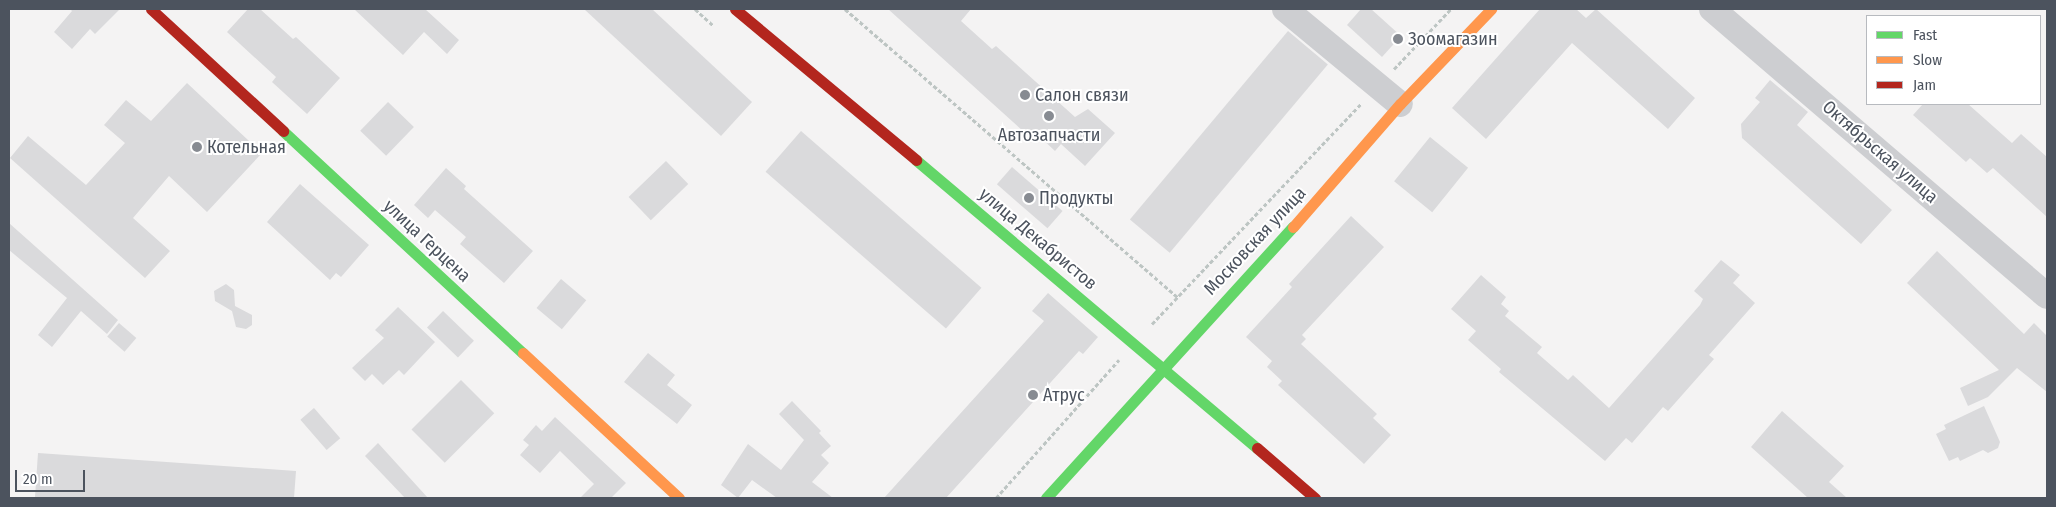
<!DOCTYPE html>
<html>
<head>
<meta charset="utf-8">
<style>
	body { margin:0 }
	#map { position:relative; width:2056px; height:507px; overflow:hidden; background:#f4f3f3; font-family:"Fira Sans Condensed",sans-serif }
	div>[style] { position:absolute }
	.building>* { inset:0; background:#dadadc; transform-origin:0 0 }
	.path>* { height:3px; margin-top:-1.5px; transform-origin:0; background:repeating-linear-gradient(90deg,#bdc5c3 0 4px,transparent 0 6.5px) }
	.street>* { height:26px; margin:-13px; padding:0 13px; transform-origin:13px; border-radius:13px; background:#cdced1 }
	.fast>* { height:11px; margin:-5.5px; padding:0 5.5px; transform-origin:5.5px; border-radius:5.5px; background:#63d668 }
	.slow>* { height:11px; margin:-5.5px; padding:0 5.5px; transform-origin:5.5px; border-radius:5.5px; background:#ff974d }
	.jam>* { height:11px; margin:-5.5px; padding:0 5.5px; transform-origin:5.5px; border-radius:5.5px; background:#b3261e }
	.dots>* { width:14px; height:14px; translate:-50% -50%; box-sizing:border-box; border:2px solid #fff; border-radius:50% }
	span { translate:-50% -50%; white-space:nowrap; text-align:center; line-height:1.15; -webkit-text-stroke:4px #fff; paint-order:stroke }
	.poi-label { font-size:18px; color:#4c535e }
	.left { translate:0 -50%; text-align:left }
	.street-label { font-size:18px; color:#4c535e }
	.frame { position:absolute; inset:0; border:10px solid #4c535e; pointer-events:none }
	.legend { position:absolute; left:1866px; top:15px; width:175px; height:90px; box-sizing:border-box; background:#fff; border:1px solid #b7babf; margin:0; padding:6px 9px; list-style:none; font-size:15px; color:#4c535e }
	.legend li { display:flex; align-items:center; gap:10px; height:25px }
	.legend b { width:25px; border:1px solid #b7babf }
	.scale { position:absolute; left:15px; top:470px; width:70px; height:22px; box-sizing:border-box; border:2px solid #4c535e; border-top:0; padding-left:6px; font-size:15px; line-height:18px; white-space:nowrap; color:#4c535e; -webkit-text-stroke:4px #fff; paint-order:stroke }
</style>
</head>
<body>
<div id="map">
	<div class="building">
		<i style="clip-path:polygon(70px 9px,120px 9px,95px 34px,90px 29px,72px 49px,54px 32px,72px 11px)"></i>
		<i style="clip-path:polygon(248px 9px,260px 9px,293px 39px,296px 37px,340px 78px,307px 114px,272px 82px,276px 77px,227px 32px)"></i>
		<i style="clip-path:polygon(354px 9px,425px 9px,459px 40px,447px 54px,424px 32px,403px 55px)"></i>
		<i style="clip-path:polygon(584px 9px,652px 9px,752px 102px,721px 136px)"></i>
		<i style="clip-path:polygon(888px 9px,971px 9px,961px 21px,992px 49px,996px 46px,1075px 117px,1088px 109px,1115px 133px,1085px 166px,1061px 144px,1055px 151px,1039px 136px,1034px 141px)"></i>
		<i style="clip-path:polygon(1361px 9px,1371px 9px,1401px 36px,1382px 57px,1347px 25px)"></i>
		<i style="clip-path:polygon(1540px 9px,1576px 9px,1586px 18px,1596px 9px,1695px 98px,1668px 129px,1572px 43px,1486px 139px,1452px 108px)"></i>
		<i style="left:1288px;top:31px;width:52px;height:246px;rotate:40deg"></i>
		<i style="clip-path:polygon(1770px 80px,1808px 112px,1797px 125px,1892px 210px,1861px 244px,1742px 138px,1741px 124px,1760px 102px,1755px 98px)"></i>
		<i style="clip-path:polygon(187px 83px,262px 153px,207px 212px,169px 176px,133px 218px,170px 251px,145px 278px,10px 158px,28px 136px,86px 185px,125px 143px,104px 125px,126px 100px,151px 121px)"></i>
		<i style="left:388px;top:102px;width:36px;height:40px;rotate:44deg"></i>
		<i style="clip-path:polygon(1923px 104px,1968px 104px,2012px 143px,2021px 134px,2047px 157px,2047px 217px,1993px 168px,1987px 173px,1970px 158px,1966px 162px,1913px 115px)"></i>
		<i style="left:801px;top:131px;width:239px;height:54px;rotate:41deg"></i>
		<i style="left:1430px;top:137px;width:49px;height:57px;rotate:39deg"></i>
		<i style="left:666px;top:161px;width:32px;height:52px;rotate:46deg"></i>
		<i style="left:1012px;top:167px;width:67px;height:23px;rotate:41deg"></i>
		<i style="clip-path:polygon(446px 168px,466px 186px,464px 189px,533px 251px,504px 283px,460px 244px,466px 237px,435px 210px,428px 218px,414px 205px)"></i>
		<i style="clip-path:polygon(300px 184px,369px 245px,341px 277px,336px 273px,330px 280px,267px 222px)"></i>
		<i style="clip-path:polygon(1351px 216px,1384px 247px,1302px 335px,1306px 339px,1301px 344px,1377px 414px,1373px 418px,1391px 435px,1364px 464px,1278px 385px,1282px 381px,1267px 367px,1272px 361px,1246px 337px,1292px 287px,1289px 284px)"></i>
		<i style="clip-path:polygon(9px 223px,118px 320px,107px 334px,81px 311px,52px 347px,38px 335px,67px 298px,9px 250px)"></i>
		<i style="clip-path:polygon(1937px 251px,2024px 334px,2034px 323px,2047px 336px,2047px 392px,2017px 368px,1988px 397px,1968px 406px,1960px 388px,1999px 370px,1907px 283px)"></i>
		<i style="clip-path:polygon(1721px 260px,1740px 275px,1733px 283px,1755px 303px,1709px 355px,1714px 359px,1668px 411px,1663px 407px,1632px 443px,1626px 438px,1605px 461px,1499px 372px,1501px 369px,1468px 340px,1476px 331px,1451px 309px,1481px 275px,1506px 297px,1501px 304px,1509px 311px,1505px 316px,1542px 347px,1537px 353px,1568px 380px,1573px 375px,1609px 408px,1700px 305px,1703px 299px,1694px 291px)"></i>
		<i style="left:561px;top:279px;width:33px;height:38px;rotate:40deg"></i>
		<i style="clip-path:polygon(226px 284px,234px 290px,235px 306px,252px 315px,252px 325px,246px 329px,236px 327px,232px 311px,215px 301px,214px 291px)"></i>
		<i style="clip-path:polygon(1048px 293px,1098px 337px,1083px 354px,1079px 351px,946px 498px,884px 498px,1044px 321px,1032px 311px)"></i>
		<i style="clip-path:polygon(398px 307px,435px 342px,404px 375px,399px 370px,383px 385px,372px 374px,365px 381px,352px 368px,384px 338px,375px 330px)"></i>
		<i style="left:443px;top:311px;width:43px;height:23px;rotate:44deg"></i>
		<i style="left:119px;top:323px;width:23px;height:18px;rotate:41deg"></i>
		<i style="clip-path:polygon(648px 353px,675px 375px,667px 385px,692px 405px,677px 424px,624px 382px)"></i>
		<i style="left:461px;top:380px;width:47px;height:70px;rotate:45deg"></i>
		<i style="clip-path:polygon(792px 401px,821px 431px,819px 433px,831px 446px,821px 455px,829px 463px,812px 482px,833px 498px,777px 498px,752px 480px,738px 498px,721px 485px,748px 444px,781px 470px,804px 440px,779px 414px)"></i>
		<i style="clip-path:polygon(1984px 406px,2000px 442px,1998px 448px,1988px 453px,1983px 450px,1960px 461px,1958px 457px,1949px 461px,1936px 434px,1946px 429px,1944px 425px)"></i>
		<i style="left:314px;top:408px;width:40px;height:18px;rotate:49deg"></i>
		<i style="clip-path:polygon(1782px 411px,1844px 466px,1829px 482px,1847px 498px,1808px 498px,1751px 447px)"></i>
		<i style="clip-path:polygon(555px 417px,626px 483px,611px 498px,580px 498px,594px 484px,560px 451px,540px 473px,520px 455px,529px 445px,523px 440px,536px 425px,542px 431px)"></i>
		<i style="clip-path:polygon(378px 443px,428px 498px,405px 498px,365px 456px)"></i>
		<i style="clip-path:polygon(38px 453px,296px 471px,294px 498px,35px 497px)"></i>
	</div>
	<div class="path">
		<i style="left:695px;top:9px;width:24px;rotate:42deg"></i>
		<i style="left:845px;top:9px;width:440px;rotate:40.9deg"></i>
		<i style="left:1394px;top:69px;width:83px;rotate:-46.5deg"></i>
		<i style="left:1152px;top:324px;width:303px;rotate:-46.5deg"></i>
		<i style="left:996px;top:498px;width:185px;rotate:-48.3deg"></i>
	</div>
	<div class="street">
		<i style="left:1285px;top:9px;width:149px;rotate:39.6deg"></i>
		<i style="left:1712px;top:9px;width:441px;rotate:40.6deg"></i>
	</div>
	<div class="fast">
		<i style="left:283px;top:131px;width:327px;rotate:42.8deg"></i>
		<i style="left:916px;top:160px;width:446px;rotate:40.2deg"></i>
		<i style="left:1046px;top:498px;width:367px;rotate:-47.7deg"></i>
	</div>
	<div class="slow">
		<i style="left:1293px;top:227px;width:163px;rotate:-49deg"></i>
		<i style="left:1400px;top:104px;width:132px;rotate:-46.2deg"></i>
		<i style="left:523px;top:353px;width:213px;rotate:42.9deg"></i>
	</div>
	<div class="jam">
		<i style="left:151px;top:9px;width:180px;rotate:42.7deg"></i>
		<i style="left:735px;top:9px;width:236px;rotate:39.8deg"></i>
		<i style="left:1257px;top:448px;width:77px;rotate:40.8deg"></i>
	</div>
	<div class="dots">
		<i style="left:1398px;top:39px;background:#878b92"></i>
		<i style="left:1025px;top:95px;background:#878b92"></i>
		<i style="left:1049px;top:116px;background:#878b92"></i>
		<i style="left:197px;top:147px;background:#878b92"></i>
		<i style="left:1029px;top:198px;background:#878b92"></i>
		<i style="left:1033px;top:395px;background:#878b92"></i>
	</div>
	<div class="poi-label">
		<span class="left" style="left:1408px;top:39px">Зоомагазин</span>
		<span class="left" style="left:1035px;top:95px">Салон связи</span>
		<span style="left:1049px;top:135px">Автозапчасти</span>
		<span class="left" style="left:207px;top:147px">Котельная</span>
		<span class="left" style="left:1039px;top:198px">Продукты</span>
		<span class="left" style="left:1043px;top:395px">Атрус</span>
	</div>
	<div class="street-label">
		<span style="left:1880px;top:152px;rotate:41deg">Октябрьская улица</span>
		<span style="left:1038px;top:239px;rotate:40deg">улица Декабристов</span>
		<span style="left:427px;top:241px;rotate:43deg">улица Герцена</span>
		<span style="left:1255px;top:241px;rotate:-47deg">Московская улица</span>
	</div>
	<div class="frame"></div>
	<ul class="legend">
	<li><b style="height:6px;background:#63d668"></b>Fast</li>
	<li><b style="height:6px;background:#ff974d"></b>Slow</li>
	<li><b style="height:6px;background:#b3261e"></b>Jam</li>
	</ul>
	<div class="scale">20 m</div>
</div>
</body>
</html>
